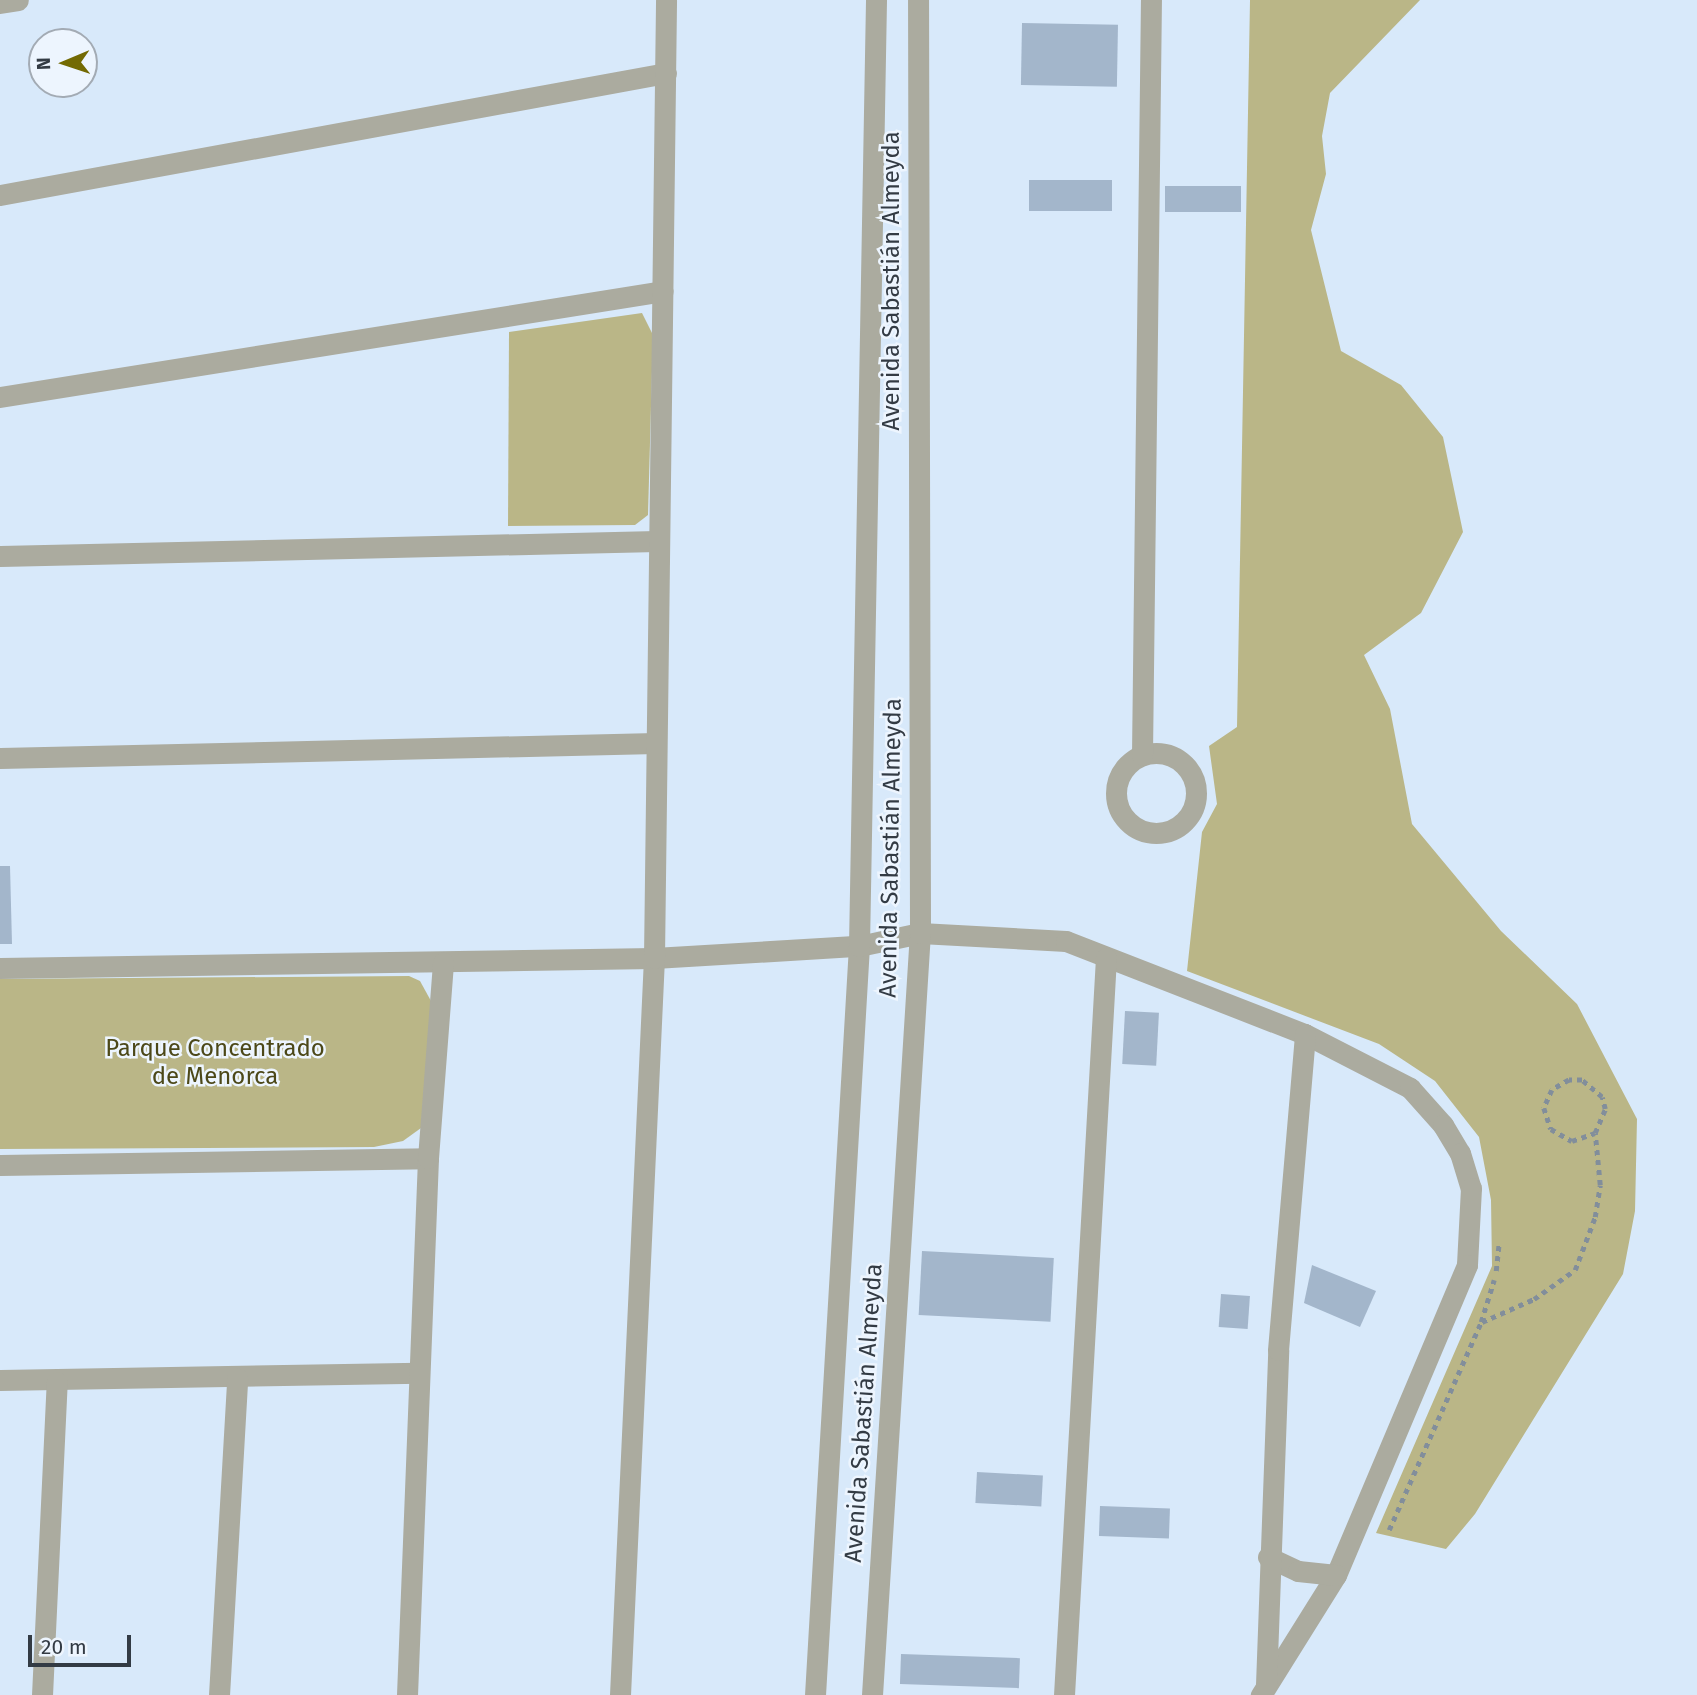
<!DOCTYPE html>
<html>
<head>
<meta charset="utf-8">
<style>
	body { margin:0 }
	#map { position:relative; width:1697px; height:1695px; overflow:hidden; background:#d8e9fa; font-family:"Fira Sans",sans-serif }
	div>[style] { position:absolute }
	.green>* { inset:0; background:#bab687 }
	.building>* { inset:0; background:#a3b6cb; transform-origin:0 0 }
	.path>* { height:4.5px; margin-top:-2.25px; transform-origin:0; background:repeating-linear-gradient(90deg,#828e9b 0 5px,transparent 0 10px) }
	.minor>* { height:21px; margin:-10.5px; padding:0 10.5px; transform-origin:10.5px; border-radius:10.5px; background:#abab9f }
	.minor>.ring { margin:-10.5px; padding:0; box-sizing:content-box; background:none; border:21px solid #abab9f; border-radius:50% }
	span { translate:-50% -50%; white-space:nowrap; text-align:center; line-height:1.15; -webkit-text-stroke:5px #edf5fe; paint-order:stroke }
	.street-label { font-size:24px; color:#333b44 }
	.park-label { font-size:24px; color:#4c4818 }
	.north { position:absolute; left:28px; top:28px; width:70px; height:70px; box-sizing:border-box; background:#edf5fe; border:2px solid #a3abb4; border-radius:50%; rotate:268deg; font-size:19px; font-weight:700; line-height:28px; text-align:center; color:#333b44 }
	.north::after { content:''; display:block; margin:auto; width:24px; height:32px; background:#736a03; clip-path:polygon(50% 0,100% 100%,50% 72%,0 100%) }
	.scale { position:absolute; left:28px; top:1635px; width:103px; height:32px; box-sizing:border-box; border:4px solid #333b44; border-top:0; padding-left:9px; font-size:21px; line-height:24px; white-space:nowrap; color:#333b44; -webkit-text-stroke:5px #edf5fe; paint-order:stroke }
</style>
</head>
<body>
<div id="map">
	<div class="green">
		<i style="clip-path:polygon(1250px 0,1420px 0,1330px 93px,1322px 136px,1326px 174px,1311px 230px,1341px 351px,1401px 385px,1443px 437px,1463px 532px,1421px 613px,1364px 655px,1390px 709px,1412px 824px,1501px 931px,1577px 1004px,1637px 1119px,1635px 1211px,1623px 1274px,1475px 1514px,1446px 1549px,1376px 1533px,1492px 1266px,1491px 1200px,1479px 1137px,1435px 1081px,1379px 1044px,1187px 971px,1202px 832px,1217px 804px,1209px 746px,1237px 727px)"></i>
		<i style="clip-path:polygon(642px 313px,653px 335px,648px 515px,635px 525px,508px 526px,509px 332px)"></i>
		<i style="clip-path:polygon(409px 976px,420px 981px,431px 1001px,421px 1128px,403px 1141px,374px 1147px,0 1149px,0 979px)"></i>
	</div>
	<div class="building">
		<i style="left:1022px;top:23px;width:96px;height:62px;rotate:1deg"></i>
		<i style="left:1029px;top:180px;width:83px;height:31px"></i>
		<i style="left:1241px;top:186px;width:26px;height:76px;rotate:90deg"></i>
		<i style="clip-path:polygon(0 866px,10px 866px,12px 944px,0 944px)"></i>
		<i style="left:1125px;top:1011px;width:34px;height:53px;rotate:3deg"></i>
		<i style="left:922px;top:1251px;width:132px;height:64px;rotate:3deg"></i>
		<i style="clip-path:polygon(1312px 1265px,1376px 1291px,1360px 1327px,1304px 1303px)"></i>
		<i style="left:1221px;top:1294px;width:29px;height:33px;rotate:4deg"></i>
		<i style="left:977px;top:1472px;width:66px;height:31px;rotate:3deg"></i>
		<i style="left:1100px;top:1506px;width:70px;height:30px;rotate:2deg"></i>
		<i style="left:901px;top:1654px;width:119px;height:30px;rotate:2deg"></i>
	</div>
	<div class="path">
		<i style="left:1496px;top:1271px;width:29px;rotate:-84deg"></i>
		<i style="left:1482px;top:1322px;width:57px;rotate:-23.9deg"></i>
		<i style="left:1534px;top:1299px;width:50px;rotate:-35.3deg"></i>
		<i style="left:1575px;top:1270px;width:57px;rotate:-69.3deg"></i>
		<i style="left:1595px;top:1217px;width:32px;rotate:-81deg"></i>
		<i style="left:1600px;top:1185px;width:52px;rotate:-95.5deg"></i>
		<i style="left:1595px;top:1133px;width:26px;rotate:-67deg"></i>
		<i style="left:1605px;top:1109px;width:12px;rotate:-104deg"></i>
		<i style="left:1602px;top:1097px;width:26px;rotate:-140deg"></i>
		<i style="left:1582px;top:1080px;width:13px;rotate:180deg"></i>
		<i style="left:1569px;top:1080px;width:20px;rotate:150deg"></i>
		<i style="left:1552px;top:1090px;width:20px;rotate:114deg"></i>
		<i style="left:1544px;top:1108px;width:22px;rotate:72deg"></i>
		<i style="left:1551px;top:1129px;width:24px;rotate:30deg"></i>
		<i style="left:1572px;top:1141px;width:24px;rotate:-19deg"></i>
		<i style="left:1389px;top:1530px;width:227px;rotate:-66.1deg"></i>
		<i style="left:1481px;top:1322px;width:44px;rotate:-72.8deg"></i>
	</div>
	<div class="minor">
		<i style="left:0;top:3px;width:18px;rotate:-9deg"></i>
		<i style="left:0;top:195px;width:677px;rotate:-10.38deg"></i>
		<i style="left:0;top:397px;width:671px;rotate:-9.08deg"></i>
		<i style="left:0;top:556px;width:657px;rotate:-1.31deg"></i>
		<i class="ring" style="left:1116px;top:753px;width:59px;height:59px"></i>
		<i style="left:1142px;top:755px;width:755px;rotate:-89.32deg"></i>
		<i style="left:0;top:758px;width:656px;rotate:-1.31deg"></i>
		<i style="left:0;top:968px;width:654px;rotate:-0.88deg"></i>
		<i style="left:654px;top:958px;width:205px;rotate:-3.4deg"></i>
		<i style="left:859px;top:946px;width:62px;rotate:-12deg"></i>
		<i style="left:920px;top:933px;width:146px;rotate:3.1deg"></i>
		<i style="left:1066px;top:941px;width:256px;rotate:21.3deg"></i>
		<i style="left:1305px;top:1034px;width:118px;rotate:27.2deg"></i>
		<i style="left:1410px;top:1088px;width:50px;rotate:48.3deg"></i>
		<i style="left:1443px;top:1125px;width:33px;rotate:59deg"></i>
		<i style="left:1460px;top:1153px;width:37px;rotate:73deg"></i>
		<i style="left:1471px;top:1188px;width:77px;rotate:93deg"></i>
		<i style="left:1467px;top:1265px;width:337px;rotate:112.9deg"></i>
		<i style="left:1336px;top:1575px;width:142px;rotate:122deg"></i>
		<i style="left:0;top:1165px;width:428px;rotate:-0.9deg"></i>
		<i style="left:0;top:1380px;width:419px;rotate:-1deg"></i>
		<i style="left:1268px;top:1557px;width:33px;rotate:25deg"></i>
		<i style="left:1298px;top:1571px;width:38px;rotate:6deg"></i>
		<i style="left:1266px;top:1685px;width:335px;rotate:-87.9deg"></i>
		<i style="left:1278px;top:1350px;width:317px;rotate:-85.1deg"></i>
		<i style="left:42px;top:1695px;width:313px;rotate:-87.3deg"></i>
		<i style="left:219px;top:1695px;width:317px;rotate:-86.7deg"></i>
		<i style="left:407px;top:1695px;width:537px;rotate:-87.76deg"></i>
		<i style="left:428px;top:1158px;width:196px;rotate:-85.6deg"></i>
		<i style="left:620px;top:1695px;width:738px;rotate:-87.36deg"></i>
		<i style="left:654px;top:958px;width:958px;rotate:-89.28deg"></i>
		<i style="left:815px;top:1695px;width:750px;rotate:-86.64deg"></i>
		<i style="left:859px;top:946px;width:946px;rotate:-88.97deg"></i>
		<i style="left:872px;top:1695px;width:764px;rotate:-86.4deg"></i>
		<i style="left:920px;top:933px;width:933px;rotate:-90.12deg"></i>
		<i style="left:1064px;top:1695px;width:738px;rotate:-86.74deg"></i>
	</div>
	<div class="street-label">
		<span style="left:892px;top:281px;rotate:-90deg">Avenida Sabastián Almeyda</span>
		<span style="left:891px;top:848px;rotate:-89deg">Avenida Sabastián Almeyda</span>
		<span style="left:864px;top:1413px;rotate:-86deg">Avenida Sabastián Almeyda</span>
	</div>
	<div class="park-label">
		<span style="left:215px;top:1063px">Parque Concentrado<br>de Menorca</span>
	</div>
	<div class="north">N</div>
	<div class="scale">20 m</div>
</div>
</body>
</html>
